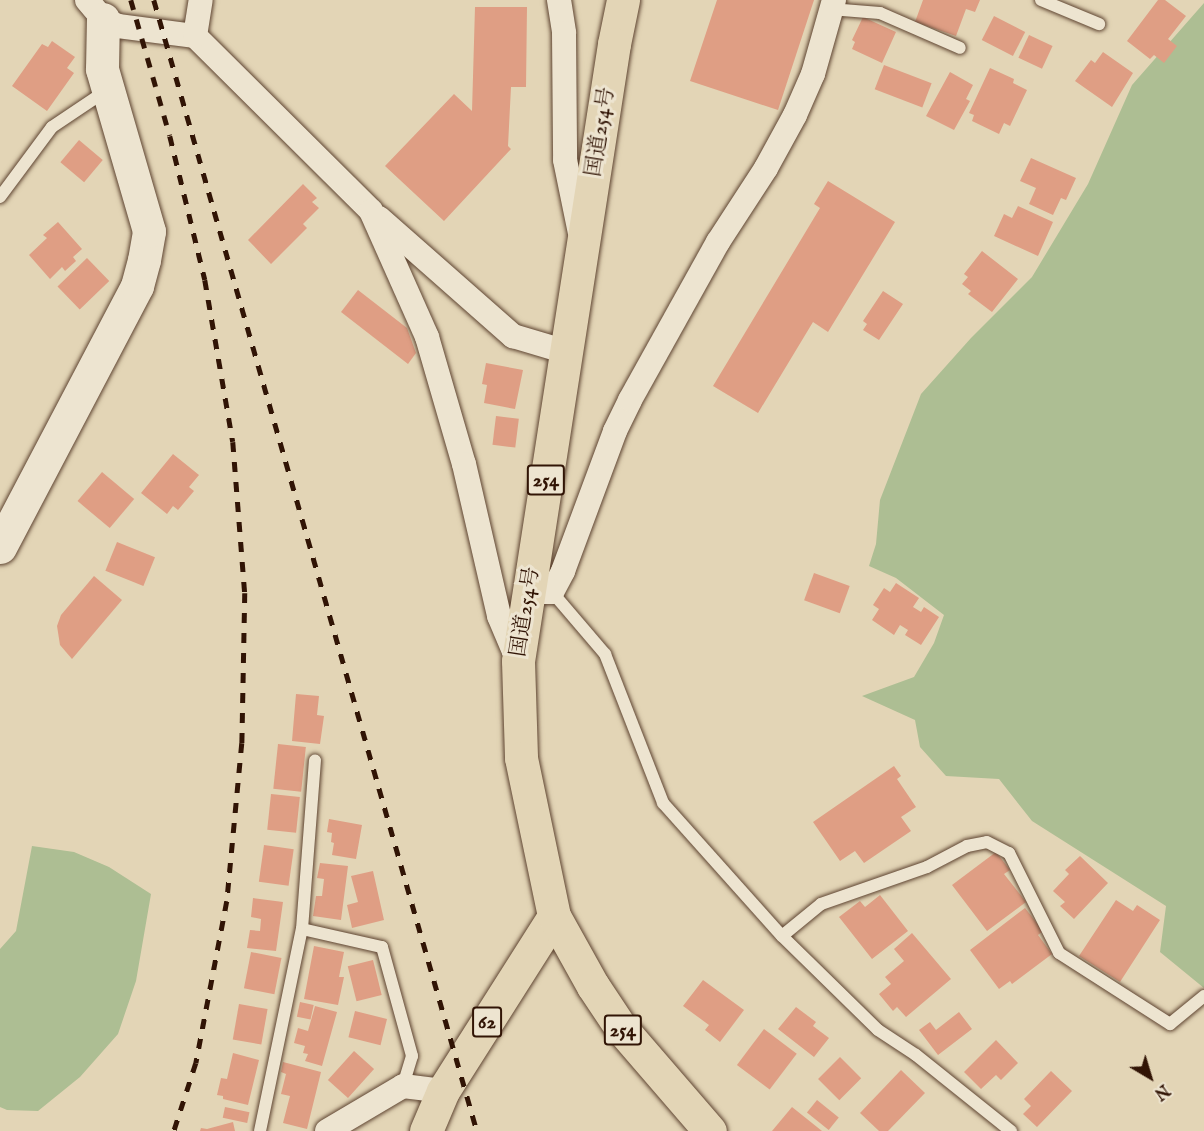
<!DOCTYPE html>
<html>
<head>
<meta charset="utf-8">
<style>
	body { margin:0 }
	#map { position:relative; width:1204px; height:1131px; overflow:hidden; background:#e3d5b6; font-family:"IM FELL English","Noto Serif JP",serif }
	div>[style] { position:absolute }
	.green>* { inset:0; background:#adbe93 }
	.building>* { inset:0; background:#df9e84; transform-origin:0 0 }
	.roads { filter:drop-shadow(0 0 2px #5e4431) drop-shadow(0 0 2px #5e4431) }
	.lane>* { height:12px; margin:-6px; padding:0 6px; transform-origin:6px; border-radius:6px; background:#ede4d0 }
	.street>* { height:24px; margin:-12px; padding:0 12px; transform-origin:12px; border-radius:12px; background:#ede4d0 }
	.secondary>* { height:33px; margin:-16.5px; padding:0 16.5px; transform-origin:16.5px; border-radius:16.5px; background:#ede4d0 }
	.primary>* { height:33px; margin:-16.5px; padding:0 16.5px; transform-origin:16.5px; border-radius:16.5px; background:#e3d5b6 }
	.highway>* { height:33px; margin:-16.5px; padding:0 16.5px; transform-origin:16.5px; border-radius:16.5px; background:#e3d5b6 }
	.rail>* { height:4.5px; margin-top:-2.25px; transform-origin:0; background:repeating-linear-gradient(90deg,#311405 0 10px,transparent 0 20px) }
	span { translate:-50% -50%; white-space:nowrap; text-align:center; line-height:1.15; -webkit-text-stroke:6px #ede4d0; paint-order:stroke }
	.shield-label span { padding:2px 4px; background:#ede4d0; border:2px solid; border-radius:4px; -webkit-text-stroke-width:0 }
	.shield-label { font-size:20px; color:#311405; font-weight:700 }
	.street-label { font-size:21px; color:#311405 }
	.north { position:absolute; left:1120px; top:1047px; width:60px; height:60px; -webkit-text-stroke:4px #ede4d0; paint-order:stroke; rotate:142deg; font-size:16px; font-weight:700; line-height:24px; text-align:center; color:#311405 }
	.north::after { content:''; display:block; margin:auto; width:21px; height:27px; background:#311405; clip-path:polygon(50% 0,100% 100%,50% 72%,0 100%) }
</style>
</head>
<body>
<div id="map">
	<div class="green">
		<i style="clip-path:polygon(1204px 3px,1204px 988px,1160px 952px,1166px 906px,1032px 821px,999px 779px,946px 776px,920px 747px,915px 720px,862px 696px,914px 677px,934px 643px,944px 615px,896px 578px,869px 566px,876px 544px,880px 500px,921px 394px,971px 338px,1032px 277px,1088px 184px,1132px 85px)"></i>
		<i style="clip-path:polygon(32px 846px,74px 852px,109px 867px,151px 894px,136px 981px,118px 1034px,80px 1077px,38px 1111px,7px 1110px,0 1107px,0 949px,16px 931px)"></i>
	</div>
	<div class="building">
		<i style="clip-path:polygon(717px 0,814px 0,778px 110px,690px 81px)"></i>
		<i style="clip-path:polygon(923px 0,980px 0,975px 12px,966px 9px,956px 36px,915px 22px)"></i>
		<i style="clip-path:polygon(1158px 0,1165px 0,1186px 16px,1168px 39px,1177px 46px,1164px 63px,1154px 55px,1150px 59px,1127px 41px)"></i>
		<i style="clip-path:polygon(475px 7px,527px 7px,526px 87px,511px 87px,508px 146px,511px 149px,444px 221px,385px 166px,454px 94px,472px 111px)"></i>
		<i style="left:994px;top:16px;width:35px;height:27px;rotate:27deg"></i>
		<i style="clip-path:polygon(863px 17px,896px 32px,882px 63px,852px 49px,855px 42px,852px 40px)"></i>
		<i style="left:1029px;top:35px;width:26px;height:25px;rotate:25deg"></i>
		<i style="clip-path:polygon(52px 41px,75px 57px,67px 68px,74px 73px,47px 111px,12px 86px,42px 44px,48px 47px)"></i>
		<i style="clip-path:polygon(1103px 52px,1133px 73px,1112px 107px,1075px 81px,1091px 60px,1095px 63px)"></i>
		<i style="left:884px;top:65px;width:51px;height:26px;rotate:21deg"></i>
		<i style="clip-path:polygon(990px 68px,1014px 79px,1013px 83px,1027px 90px,1010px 126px,1004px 123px,999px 134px,972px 121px,974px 115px,969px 113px)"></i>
		<i style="clip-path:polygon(950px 72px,973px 85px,966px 99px,970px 101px,954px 130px,926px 116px)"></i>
		<i style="left:79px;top:140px;width:31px;height:29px;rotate:40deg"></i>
		<i style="clip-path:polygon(1031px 158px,1076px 178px,1066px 200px,1061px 198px,1053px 215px,1029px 204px,1036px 188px,1020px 181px)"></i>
		<i style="clip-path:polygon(828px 181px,895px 222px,828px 332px,813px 322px,758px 413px,713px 386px,820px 208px,814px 204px)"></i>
		<i style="clip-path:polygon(303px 184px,317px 198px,312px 202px,319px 208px,303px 224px,307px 228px,271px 264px,248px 240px)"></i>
		<i style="clip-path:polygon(1018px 206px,1053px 222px,1038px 256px,994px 236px,1004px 214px,1012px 218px)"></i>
		<i style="clip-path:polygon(58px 222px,82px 249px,73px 257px,76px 261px,65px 271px,62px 267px,50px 279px,29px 255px,47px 238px,43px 235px)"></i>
		<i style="clip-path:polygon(982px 251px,1018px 279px,992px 312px,968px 294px,971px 291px,962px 284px,968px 277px,964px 274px)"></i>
		<i style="left:87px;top:258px;width:32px;height:41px;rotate:46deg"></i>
		<i style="clip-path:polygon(358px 290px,407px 328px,416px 353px,408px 364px,341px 312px)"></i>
		<i style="clip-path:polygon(883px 291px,903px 304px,879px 340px,863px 330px,867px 324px,863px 321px)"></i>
		<i style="clip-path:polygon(486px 363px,523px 370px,515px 409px,484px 403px,487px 385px,482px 384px)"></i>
		<i style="left:496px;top:416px;width:23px;height:29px;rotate:7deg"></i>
		<i style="clip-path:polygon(173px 454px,199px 475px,189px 487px,194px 491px,178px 510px,173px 506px,167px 514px,141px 493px)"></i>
		<i style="left:102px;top:472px;width:42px;height:38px;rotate:40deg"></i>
		<i style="left:117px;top:542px;width:41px;height:31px;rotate:22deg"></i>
		<i style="left:814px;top:573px;width:38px;height:29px;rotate:20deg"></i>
		<i style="clip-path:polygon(94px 576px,122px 600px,72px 659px,60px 645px,57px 626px,61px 615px)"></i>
		<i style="clip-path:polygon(896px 583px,919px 598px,913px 607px,921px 612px,924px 607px,939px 617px,921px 645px,905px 635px,908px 630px,900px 625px,894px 635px,872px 620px,879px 609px,873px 605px,884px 588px,890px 592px)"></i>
		<i style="clip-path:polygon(296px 694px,319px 696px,317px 715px,324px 716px,320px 744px,292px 741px)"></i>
		<i style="left:278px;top:744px;width:28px;height:45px;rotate:6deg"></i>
		<i style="clip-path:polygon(894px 766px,901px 776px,897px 779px,916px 807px,901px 817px,911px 831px,864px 863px,855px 851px,840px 861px,813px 822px)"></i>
		<i style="left:271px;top:794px;width:29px;height:36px;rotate:6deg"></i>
		<i style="clip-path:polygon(329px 819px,362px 825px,356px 859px,332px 855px,334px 843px,331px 842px,332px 833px,327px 832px)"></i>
		<i style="left:264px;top:845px;width:30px;height:37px;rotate:8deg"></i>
		<i style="clip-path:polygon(996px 852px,1010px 870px,1004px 874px,1026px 902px,987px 931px,952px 885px)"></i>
		<i style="clip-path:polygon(1080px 856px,1108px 883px,1074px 919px,1060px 906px,1065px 902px,1053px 891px,1069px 874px,1065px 870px)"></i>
		<i style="clip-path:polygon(320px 863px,348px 866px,341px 920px,313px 916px,316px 896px,322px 896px,324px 879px,317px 878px)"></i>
		<i style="clip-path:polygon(373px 871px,384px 920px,352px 928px,347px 905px,358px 902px,351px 876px)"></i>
		<i style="clip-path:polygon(880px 895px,908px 931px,872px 959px,839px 917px,860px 901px,865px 907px)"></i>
		<i style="clip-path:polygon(253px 898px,283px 902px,276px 951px,247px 948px,250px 930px,260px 931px,261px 919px,251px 917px)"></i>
		<i style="clip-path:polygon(1116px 900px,1133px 911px,1137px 905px,1160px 920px,1120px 982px,1079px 956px)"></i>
		<i style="clip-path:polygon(1025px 908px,1043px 931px,1038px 935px,1052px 954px,1012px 984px,1010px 981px,999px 989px,970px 950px)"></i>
		<i style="clip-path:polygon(912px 933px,951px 979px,906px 1017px,897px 1007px,893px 1011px,879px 994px,891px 984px,885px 977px,904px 961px,894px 949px)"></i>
		<i style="clip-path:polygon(314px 946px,344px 952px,339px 977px,344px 977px,338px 1005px,304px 999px)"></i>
		<i style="left:251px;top:952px;width:31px;height:37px;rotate:11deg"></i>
		<i style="left:373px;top:960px;width:36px;height:26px;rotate:76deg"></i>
		<i style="clip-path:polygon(703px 980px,744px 1010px,720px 1042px,705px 1030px,709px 1025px,683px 1006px)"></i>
		<i style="left:300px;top:1002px;width:14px;height:15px;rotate:12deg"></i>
		<i style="left:239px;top:1004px;width:29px;height:36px;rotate:10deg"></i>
		<i style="clip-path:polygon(315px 1006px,337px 1012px,322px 1066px,305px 1061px,308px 1054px,303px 1053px,305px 1046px,294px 1043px,298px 1028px,308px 1031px)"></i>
		<i style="clip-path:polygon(796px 1007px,816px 1022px,813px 1026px,829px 1038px,814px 1057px,778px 1029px)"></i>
		<i style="left:355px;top:1011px;width:33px;height:27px;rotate:14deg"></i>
		<i style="clip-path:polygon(959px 1012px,972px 1029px,938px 1055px,919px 1030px,930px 1022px,936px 1030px)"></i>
		<i style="left:764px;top:1029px;width:41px;height:45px;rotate:37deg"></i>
		<i style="clip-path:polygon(996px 1040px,1018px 1063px,1001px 1080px,996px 1075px,981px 1089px,964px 1072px)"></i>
		<i style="left:354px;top:1051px;width:27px;height:39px;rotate:42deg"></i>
		<i style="clip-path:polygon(233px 1053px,259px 1060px,248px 1105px,223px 1099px,223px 1096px,217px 1095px,221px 1078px,227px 1079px)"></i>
		<i style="left:840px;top:1057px;width:30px;height:31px;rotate:45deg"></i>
		<i style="clip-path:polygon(283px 1062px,321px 1072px,307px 1129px,283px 1123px,290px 1096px,281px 1094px,286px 1074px,281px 1072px)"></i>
		<i style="clip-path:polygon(901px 1070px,925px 1093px,888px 1131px,879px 1131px,860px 1113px)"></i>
		<i style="clip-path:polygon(1051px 1071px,1072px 1091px,1037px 1127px,1023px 1114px,1031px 1106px,1024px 1099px)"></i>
		<i style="left:817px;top:1100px;width:28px;height:16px;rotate:39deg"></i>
		<i style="left:225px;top:1107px;width:25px;height:11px;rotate:12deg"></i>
		<i style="clip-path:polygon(792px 1107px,822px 1131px,772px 1131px)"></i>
		<i style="clip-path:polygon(233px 1122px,235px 1131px,200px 1131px,201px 1128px,207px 1129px)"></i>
	</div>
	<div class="roads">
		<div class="lane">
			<i style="left:1041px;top:0;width:63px;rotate:22.5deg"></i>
			<i style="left:830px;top:9px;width:50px;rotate:4.6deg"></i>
			<i style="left:880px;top:13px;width:87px;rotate:23.6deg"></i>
			<i style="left:0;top:197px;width:87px;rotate:-53.4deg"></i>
			<i style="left:52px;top:127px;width:66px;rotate:-33.9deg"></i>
			<i style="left:552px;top:592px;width:82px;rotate:49.5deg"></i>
			<i style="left:605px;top:654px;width:160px;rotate:68.7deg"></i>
			<i style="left:663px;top:803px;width:178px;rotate:48.2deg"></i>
			<i style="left:782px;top:936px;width:134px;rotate:44.4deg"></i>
			<i style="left:878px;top:1030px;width:45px;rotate:33.3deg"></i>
			<i style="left:916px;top:1055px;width:122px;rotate:38.7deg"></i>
			<i style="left:302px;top:929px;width:169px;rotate:-85.6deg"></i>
			<i style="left:782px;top:936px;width:50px;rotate:-39.4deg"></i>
			<i style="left:821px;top:904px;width:112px;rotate:-19.2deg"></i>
			<i style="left:927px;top:867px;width:45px;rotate:-27.7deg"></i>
			<i style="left:967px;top:846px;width:20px;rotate:-11deg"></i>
			<i style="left:987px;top:842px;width:25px;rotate:27deg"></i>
			<i style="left:1009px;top:853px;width:112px;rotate:63.4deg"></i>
			<i style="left:1059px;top:953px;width:132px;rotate:32.6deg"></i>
			<i style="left:1170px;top:1024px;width:44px;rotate:-39.5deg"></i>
			<i style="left:260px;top:1131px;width:206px;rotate:-78.3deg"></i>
			<i style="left:302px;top:929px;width:82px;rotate:12.7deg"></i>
			<i style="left:382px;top:947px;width:113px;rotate:74.6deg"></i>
			<i style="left:412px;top:1056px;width:31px;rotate:107deg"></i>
		</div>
		<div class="street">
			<i style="left:87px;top:0;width:25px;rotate:50deg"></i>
			<i style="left:103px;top:19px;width:17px;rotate:25deg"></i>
			<i style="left:118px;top:26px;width:78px;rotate:7.4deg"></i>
			<i style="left:195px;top:36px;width:248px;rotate:44.8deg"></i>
			<i style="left:371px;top:211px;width:138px;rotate:66deg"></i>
			<i style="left:427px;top:337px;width:132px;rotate:73.8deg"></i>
			<i style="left:464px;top:464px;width:156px;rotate:77deg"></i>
			<i style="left:499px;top:616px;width:49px;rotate:67.1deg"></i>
			<i style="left:559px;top:0;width:33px;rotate:81deg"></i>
			<i style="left:564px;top:33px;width:127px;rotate:89.5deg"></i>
			<i style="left:565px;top:160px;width:75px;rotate:78.4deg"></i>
			<i style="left:195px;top:36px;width:36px;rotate:-81deg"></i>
			<i style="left:379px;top:218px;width:179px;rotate:41.4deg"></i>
			<i style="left:513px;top:336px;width:56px;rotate:16.5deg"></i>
			<i style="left:529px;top:592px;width:23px"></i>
			<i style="left:552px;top:592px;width:24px;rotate:-62deg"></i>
			<i style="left:563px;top:571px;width:149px;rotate:-69.6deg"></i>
			<i style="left:615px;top:431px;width:34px;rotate:-64deg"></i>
			<i style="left:630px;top:400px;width:181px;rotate:-60.9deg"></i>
			<i style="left:718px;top:242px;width:88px;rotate:-57deg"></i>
			<i style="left:766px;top:168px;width:60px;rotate:-61.3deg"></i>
			<i style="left:795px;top:115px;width:45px;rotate:-66.3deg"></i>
			<i style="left:813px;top:74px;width:77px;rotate:-74.2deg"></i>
			<i style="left:327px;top:1131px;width:88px;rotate:-30.6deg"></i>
			<i style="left:403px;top:1086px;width:40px;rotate:7.1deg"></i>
		</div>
		<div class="secondary">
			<i style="left:0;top:547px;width:295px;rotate:-62.3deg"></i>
			<i style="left:137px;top:286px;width:27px;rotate:-75deg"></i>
			<i style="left:144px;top:260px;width:29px;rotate:-80deg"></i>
			<i style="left:149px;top:231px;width:169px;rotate:-106.2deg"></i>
			<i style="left:102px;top:69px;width:50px;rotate:-88.9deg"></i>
		</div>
		<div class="primary">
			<i style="left:426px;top:1131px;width:43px;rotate:-67deg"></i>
			<i style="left:443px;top:1091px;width:207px;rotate:-57.6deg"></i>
		</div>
		<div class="highway">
			<i style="left:623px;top:0;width:45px;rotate:101.6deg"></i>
			<i style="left:614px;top:44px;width:624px;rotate:98.84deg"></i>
			<i style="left:518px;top:661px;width:97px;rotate:88.2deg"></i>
			<i style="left:521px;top:758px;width:161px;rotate:78.2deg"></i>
			<i style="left:554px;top:916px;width:80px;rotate:60.9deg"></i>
			<i style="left:593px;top:986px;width:50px;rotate:56.3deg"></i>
			<i style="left:621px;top:1028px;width:136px;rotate:49.2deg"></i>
		</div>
	</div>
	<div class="rail">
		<i style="left:131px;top:0;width:141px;rotate:74deg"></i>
		<i style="left:170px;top:136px;width:148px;rotate:76.3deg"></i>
		<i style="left:205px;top:280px;width:164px;rotate:80.2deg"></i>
		<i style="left:233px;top:442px;width:151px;rotate:85.5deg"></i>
		<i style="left:245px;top:593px;width:150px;rotate:91.1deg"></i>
		<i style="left:242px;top:743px;width:159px;rotate:95.4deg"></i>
		<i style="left:227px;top:901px;width:165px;rotate:100.8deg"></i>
		<i style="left:196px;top:1063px;width:71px;rotate:107.9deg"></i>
		<i style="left:154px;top:0;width:1176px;rotate:74.06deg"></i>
	</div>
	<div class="shield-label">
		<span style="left:546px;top:480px">254</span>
		<span style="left:487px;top:1022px">62</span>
		<span style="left:623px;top:1030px">254</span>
	</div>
	<div class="street-label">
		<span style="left:601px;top:132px;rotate:-81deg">国道254号</span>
		<span style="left:526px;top:612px;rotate:-81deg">国道254号</span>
	</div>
	<div class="north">N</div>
</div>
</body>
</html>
